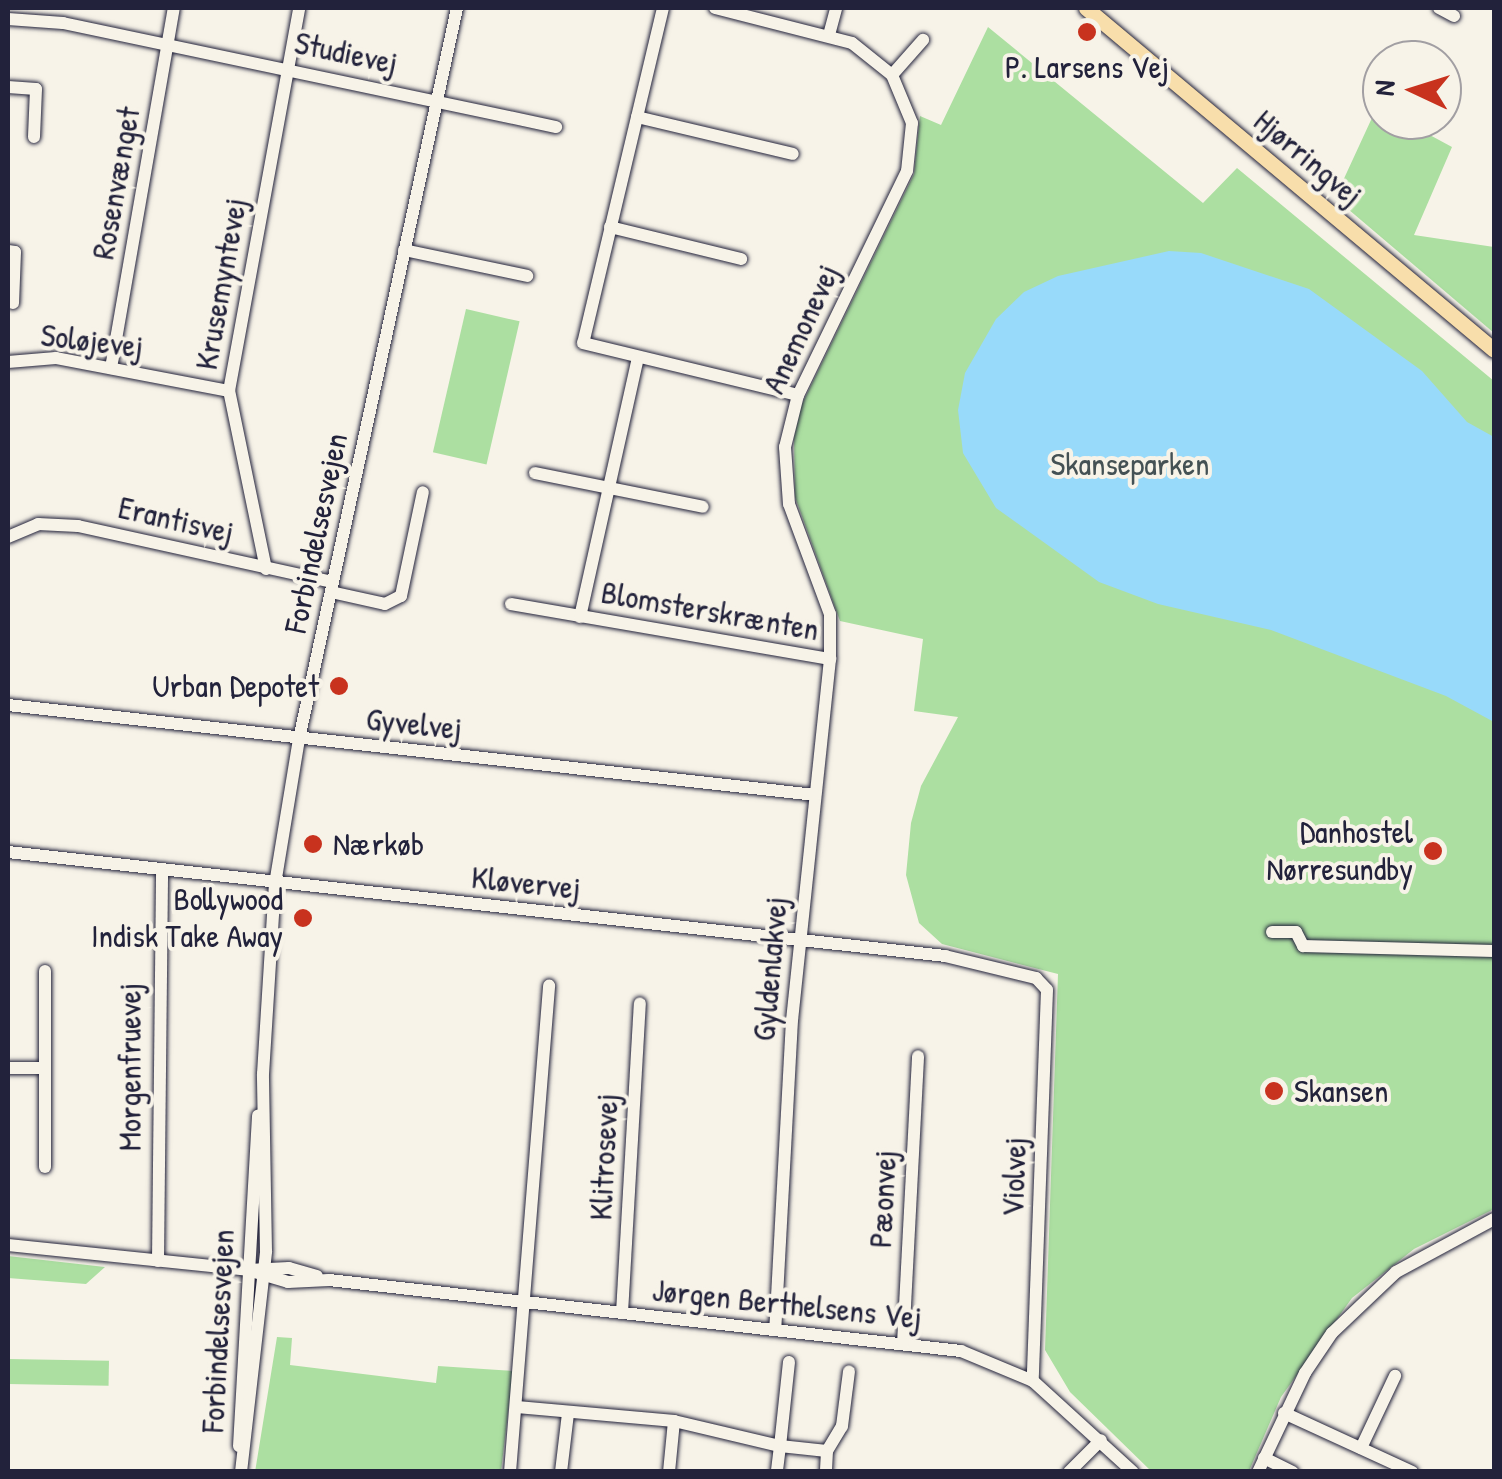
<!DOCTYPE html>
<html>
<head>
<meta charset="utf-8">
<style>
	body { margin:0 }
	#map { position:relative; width:1502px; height:1479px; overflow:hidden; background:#f7f3e8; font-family:"Patrick Hand",sans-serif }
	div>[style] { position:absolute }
	.green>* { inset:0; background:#acdfa1; transform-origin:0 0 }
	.water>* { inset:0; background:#98dafa }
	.roads { filter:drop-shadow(0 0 2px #22223b) drop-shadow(0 0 2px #22223b) }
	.minor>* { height:12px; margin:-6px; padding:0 6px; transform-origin:6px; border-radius:6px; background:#f7f3e8 }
	.major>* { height:15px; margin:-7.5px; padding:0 7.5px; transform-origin:7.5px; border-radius:7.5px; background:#f8deab }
	.dots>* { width:28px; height:28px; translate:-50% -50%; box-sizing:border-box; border:5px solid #f7f3e8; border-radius:50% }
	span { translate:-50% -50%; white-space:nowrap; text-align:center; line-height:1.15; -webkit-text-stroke:8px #f7f3e8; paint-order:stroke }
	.street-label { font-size:32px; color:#22223b }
	.poi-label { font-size:32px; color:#22223b }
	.right { translate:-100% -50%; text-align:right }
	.left { translate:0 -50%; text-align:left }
	.park-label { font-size:32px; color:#445154 }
	.frame { position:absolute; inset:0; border:10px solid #22223b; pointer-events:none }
	.north { position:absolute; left:1362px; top:40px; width:100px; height:100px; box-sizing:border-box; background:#f7f3e8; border:2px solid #a29fa3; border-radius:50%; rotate:274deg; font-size:28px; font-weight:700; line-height:40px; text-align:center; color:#22223b }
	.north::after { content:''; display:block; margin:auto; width:35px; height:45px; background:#c8321e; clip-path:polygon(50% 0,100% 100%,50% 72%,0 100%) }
</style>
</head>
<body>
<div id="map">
	<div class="green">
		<i style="clip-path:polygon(988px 27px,1203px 203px,1237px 168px,1494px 381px,1494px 1209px,1414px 1249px,1352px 1298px,1281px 1397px,1249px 1471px,1151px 1471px,1070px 1392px,1045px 1350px,1058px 974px,942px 944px,919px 923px,906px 875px,911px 823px,921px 786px,958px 717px,914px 711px,923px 639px,840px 621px,795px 497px,794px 438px,801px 406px,914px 174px,920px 116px,941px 125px)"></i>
		<i style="clip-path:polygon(1377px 107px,1382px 120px,1402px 120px,1452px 147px,1414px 235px,1494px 247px,1494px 333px,1335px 198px)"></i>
		<i style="left:466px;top:309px;width:55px;height:147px;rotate:13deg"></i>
		<i style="clip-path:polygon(8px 1256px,105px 1267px,86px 1284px,8px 1278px)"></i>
		<i style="clip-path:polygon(277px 1337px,292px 1338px,290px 1365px,436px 1383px,438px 1366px,513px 1371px,501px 1471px,255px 1472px)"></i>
		<i style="left:8px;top:1359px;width:101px;height:25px;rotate:1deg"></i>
	</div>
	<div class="water">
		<i style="clip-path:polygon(1169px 251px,1201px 253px,1309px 289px,1422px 371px,1467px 422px,1494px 437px,1494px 722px,1446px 696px,1271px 630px,1158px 604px,1099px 582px,996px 508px,963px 453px,958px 410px,965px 373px,996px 319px,1024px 292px,1058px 276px)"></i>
	</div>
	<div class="roads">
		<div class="minor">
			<i style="left:663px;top:8px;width:344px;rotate:103.4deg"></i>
			<i style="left:583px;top:343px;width:221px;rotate:13.6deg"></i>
			<i style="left:715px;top:8px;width:141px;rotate:14.3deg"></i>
			<i style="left:852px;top:43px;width:51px;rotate:38.7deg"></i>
			<i style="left:892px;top:75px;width:52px;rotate:67.4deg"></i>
			<i style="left:912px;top:123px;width:48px;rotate:95.9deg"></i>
			<i style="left:907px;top:171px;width:249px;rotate:115.9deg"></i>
			<i style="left:798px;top:395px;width:54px;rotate:104deg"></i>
			<i style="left:785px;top:447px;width:57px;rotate:86deg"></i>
			<i style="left:789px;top:504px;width:117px;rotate:69.6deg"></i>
			<i style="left:830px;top:614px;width:45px;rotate:90deg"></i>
			<i style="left:830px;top:659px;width:363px;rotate:96deg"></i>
			<i style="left:792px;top:1020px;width:310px;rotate:93.1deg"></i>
			<i style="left:1439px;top:8px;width:17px;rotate:28deg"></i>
			<i style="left:8px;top:19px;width:55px;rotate:4.2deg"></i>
			<i style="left:63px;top:23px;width:504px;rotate:11.91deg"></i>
			<i style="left:829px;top:35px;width:28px;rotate:-75deg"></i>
			<i style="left:892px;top:75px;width:47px;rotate:-48.5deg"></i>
			<i style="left:8px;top:87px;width:28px;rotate:4deg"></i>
			<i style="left:36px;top:89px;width:48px;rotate:92.4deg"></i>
			<i style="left:637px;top:117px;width:160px;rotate:13.3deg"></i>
			<i style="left:610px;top:227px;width:135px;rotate:13.7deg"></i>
			<i style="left:404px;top:250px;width:126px;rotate:11.9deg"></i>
			<i style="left:8px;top:251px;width:7px;rotate:8deg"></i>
			<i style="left:15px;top:252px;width:51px;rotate:92.2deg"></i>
			<i style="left:8px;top:362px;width:48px;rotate:-4.8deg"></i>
			<i style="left:56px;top:358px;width:176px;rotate:10.8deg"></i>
			<i style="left:111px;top:368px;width:365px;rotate:-80.1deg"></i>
			<i style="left:535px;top:473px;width:171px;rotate:11.4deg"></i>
			<i style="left:8px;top:537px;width:33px;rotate:-23deg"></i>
			<i style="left:38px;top:524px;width:40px;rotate:2.9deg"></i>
			<i style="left:78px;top:526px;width:261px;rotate:12.4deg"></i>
			<i style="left:266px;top:569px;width:182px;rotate:-101.7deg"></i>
			<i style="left:229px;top:391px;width:389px;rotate:-79.6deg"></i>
			<i style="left:331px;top:592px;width:55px;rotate:12.5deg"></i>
			<i style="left:385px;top:604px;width:18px;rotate:-27deg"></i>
			<i style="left:401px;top:596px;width:106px;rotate:-78.1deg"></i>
			<i style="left:511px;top:604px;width:324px;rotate:9.8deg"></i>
			<i style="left:580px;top:617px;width:266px;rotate:-77.4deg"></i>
			<i style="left:8px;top:705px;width:812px;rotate:6.36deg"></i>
			<i style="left:8px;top:852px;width:943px;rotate:6.33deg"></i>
			<i style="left:945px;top:956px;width:94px;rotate:13.6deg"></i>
			<i style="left:1036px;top:978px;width:16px;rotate:47deg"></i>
			<i style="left:1047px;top:990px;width:391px;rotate:92.1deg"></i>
			<i style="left:1272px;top:932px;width:24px"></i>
			<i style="left:1296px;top:932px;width:16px;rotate:63deg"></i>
			<i style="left:1303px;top:946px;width:191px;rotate:1.5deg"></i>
			<i style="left:45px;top:971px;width:196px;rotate:90deg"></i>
			<i style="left:8px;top:1068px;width:37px"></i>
			<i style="left:8px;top:1245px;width:241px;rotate:5.9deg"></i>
			<i style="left:248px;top:1270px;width:41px;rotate:-2.8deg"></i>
			<i style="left:289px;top:1268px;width:29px;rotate:16deg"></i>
			<i style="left:158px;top:1261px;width:388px;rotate:-89.4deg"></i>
			<i style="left:248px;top:1270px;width:42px;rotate:16.7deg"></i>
			<i style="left:288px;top:1282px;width:41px;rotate:-2.8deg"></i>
			<i style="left:329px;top:1280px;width:636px;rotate:6.41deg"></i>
			<i style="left:961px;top:1351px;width:78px;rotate:22.6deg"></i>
			<i style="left:1033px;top:1381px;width:135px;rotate:42.3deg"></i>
			<i style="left:622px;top:1313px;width:310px;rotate:-86.7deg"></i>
			<i style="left:903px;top:1344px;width:288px;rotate:-87deg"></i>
			<i style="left:789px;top:1362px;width:84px;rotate:96.1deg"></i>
			<i style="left:780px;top:1446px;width:47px;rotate:6.1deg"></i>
			<i style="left:827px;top:1451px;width:21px;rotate:93deg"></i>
			<i style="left:517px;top:1407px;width:158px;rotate:5.1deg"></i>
			<i style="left:674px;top:1421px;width:51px;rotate:95.6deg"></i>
			<i style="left:1284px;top:1413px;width:141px;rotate:24.7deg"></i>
			<i style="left:674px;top:1421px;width:109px;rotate:13.3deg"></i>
			<i style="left:780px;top:1446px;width:26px;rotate:97deg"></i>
			<i style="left:239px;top:1446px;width:331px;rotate:-86.7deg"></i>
			<i style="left:1361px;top:1448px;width:80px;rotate:-64.7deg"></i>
			<i style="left:827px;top:1451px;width:29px;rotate:-59deg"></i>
			<i style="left:842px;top:1426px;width:55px;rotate:-82.7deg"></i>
			<i style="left:1264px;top:1458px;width:32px;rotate:26deg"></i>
			<i style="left:241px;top:1472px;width:222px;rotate:-83.5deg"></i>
			<i style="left:266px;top:1251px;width:177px;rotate:-91deg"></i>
			<i style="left:263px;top:1074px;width:190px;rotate:-86.4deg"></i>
			<i style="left:275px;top:884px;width:147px;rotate:-80.6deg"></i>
			<i style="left:299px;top:739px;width:748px;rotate:-77.8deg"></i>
			<i style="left:510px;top:1472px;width:488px;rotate:-85.4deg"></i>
			<i style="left:561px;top:1472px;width:59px;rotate:-83.2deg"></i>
			<i style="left:1069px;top:1472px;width:45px;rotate:-45deg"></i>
			<i style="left:1258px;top:1472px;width:110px;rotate:-64.6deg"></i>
			<i style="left:1305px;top:1373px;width:48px;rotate:-56deg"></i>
			<i style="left:1332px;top:1333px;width:88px;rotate:-43.6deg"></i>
			<i style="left:1396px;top:1272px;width:111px;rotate:-28.4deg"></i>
		</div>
		<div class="major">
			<i style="left:1086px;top:8px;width:532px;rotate:39.97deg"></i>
		</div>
	</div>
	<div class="dots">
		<i style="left:1087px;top:32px;background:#c8321e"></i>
		<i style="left:339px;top:686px;background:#c8321e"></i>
		<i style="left:313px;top:844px;background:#c8321e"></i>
		<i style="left:1433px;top:851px;background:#c8321e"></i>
		<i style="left:303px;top:918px;background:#c8321e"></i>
		<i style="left:1274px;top:1091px;background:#c8321e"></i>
	</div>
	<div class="street-label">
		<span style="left:346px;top:53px;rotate:12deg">Studievej</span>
		<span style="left:1308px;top:158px;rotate:40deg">Hjørringvej</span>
		<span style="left:116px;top:183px;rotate:-80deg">Rosenvænget</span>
		<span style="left:221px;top:284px;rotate:-80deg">Krusemyntevej</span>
		<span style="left:801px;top:329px;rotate:-65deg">Anemonevej</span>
		<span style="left:92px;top:341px;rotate:7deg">Soløjevej</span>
		<span style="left:176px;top:520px;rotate:13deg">Erantisvej</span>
		<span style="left:316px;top:533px;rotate:-78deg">Forbindelsesvejen</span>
		<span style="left:710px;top:611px;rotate:10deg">Blomsterskrænten</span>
		<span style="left:414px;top:724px;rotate:6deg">Gyvelvej</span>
		<span style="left:526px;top:883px;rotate:6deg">Kløvervej</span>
		<span style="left:770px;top:969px;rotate:-85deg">Gyldenlakvej</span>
		<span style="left:130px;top:1067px;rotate:-90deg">Morgenfruevej</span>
		<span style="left:604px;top:1157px;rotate:-87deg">Klitrosevej</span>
		<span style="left:1014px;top:1177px;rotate:-88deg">Violvej</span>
		<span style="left:883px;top:1199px;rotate:-87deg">Pæonvej</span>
		<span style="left:787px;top:1304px;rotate:6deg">Jørgen Berthelsens Vej</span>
		<span style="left:218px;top:1331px;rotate:-87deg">Forbindelsesvejen</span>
	</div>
	<div class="poi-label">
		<span style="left:1087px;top:67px">P. Larsens Vej</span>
		<span class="right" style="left:319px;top:686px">Urban Depotet</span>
		<span class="right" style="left:1413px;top:851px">Danhostel<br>Nørresundby</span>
		<span class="left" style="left:333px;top:844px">Nærkøb</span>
		<span class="right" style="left:283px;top:918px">Bollywood<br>Indisk Take Away</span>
		<span class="left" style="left:1294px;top:1091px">Skansen</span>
	</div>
	<div class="park-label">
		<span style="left:1130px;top:464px">Skanseparken</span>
	</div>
	<div class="frame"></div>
	<div class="north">N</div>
</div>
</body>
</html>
